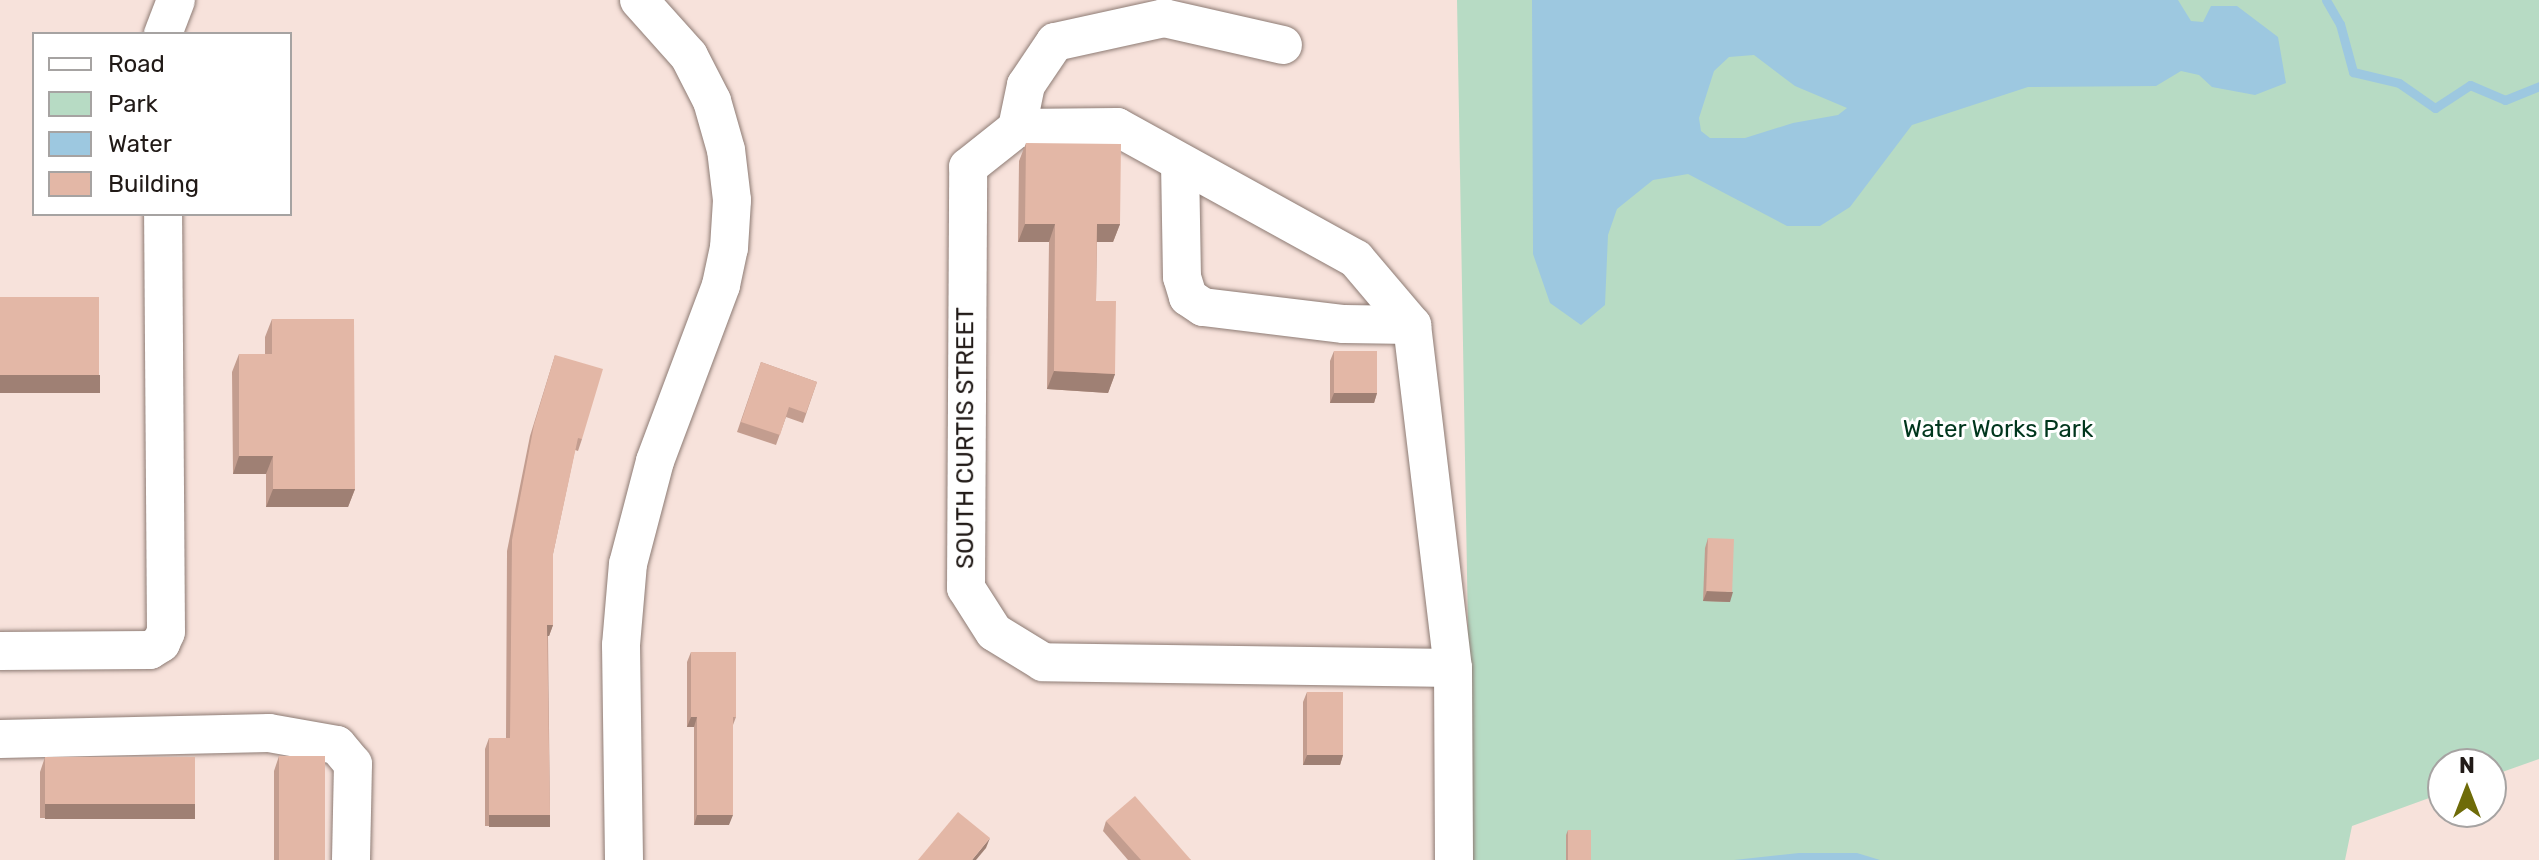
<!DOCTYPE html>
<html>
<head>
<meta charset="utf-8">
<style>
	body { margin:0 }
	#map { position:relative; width:2539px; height:860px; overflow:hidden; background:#f7e2db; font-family:Rubik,sans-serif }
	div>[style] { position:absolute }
	.green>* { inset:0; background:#b7dbc4 }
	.water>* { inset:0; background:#9dc8e0 }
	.stream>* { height:9px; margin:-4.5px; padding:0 4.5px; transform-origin:4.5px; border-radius:4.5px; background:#9dc8e0 }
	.roads { filter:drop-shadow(0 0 2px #8d7b74) drop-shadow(0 0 2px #8d7b74) }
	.minor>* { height:38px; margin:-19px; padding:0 19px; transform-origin:19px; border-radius:19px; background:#fff }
	.wall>* { inset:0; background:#c39d8f }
	.shaded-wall>* { inset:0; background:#9f8074; transform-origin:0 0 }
	.building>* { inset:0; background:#e3b7a6; transform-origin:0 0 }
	span { translate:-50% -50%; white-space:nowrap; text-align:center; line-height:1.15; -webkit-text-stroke:6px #fff; paint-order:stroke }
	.park-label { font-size:24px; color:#00361d }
	.street-label { font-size:24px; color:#211a17 }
	.legend { position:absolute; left:32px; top:32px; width:260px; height:184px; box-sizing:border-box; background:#fff; border:2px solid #a6a3a2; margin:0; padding:10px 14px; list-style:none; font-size:24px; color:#211a17 }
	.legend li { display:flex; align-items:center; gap:16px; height:40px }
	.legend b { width:40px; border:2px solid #a6a3a2 }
	.north { position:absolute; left:2427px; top:748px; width:80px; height:80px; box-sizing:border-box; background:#fff; border:2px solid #a6a3a2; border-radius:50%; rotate:0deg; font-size:22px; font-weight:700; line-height:32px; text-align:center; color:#211a17 }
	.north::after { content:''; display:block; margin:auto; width:28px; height:36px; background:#6e6b08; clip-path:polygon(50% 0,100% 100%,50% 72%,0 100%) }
</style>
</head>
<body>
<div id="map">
	<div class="green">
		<i style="clip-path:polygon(1457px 0,2539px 0,2539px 759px,2491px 776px,2491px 764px,2443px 764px,2443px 793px,2352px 826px,2345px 860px,1472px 860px)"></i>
	</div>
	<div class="water">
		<i style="clip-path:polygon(evenodd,1532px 0,2178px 0,2191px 21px,2203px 22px,2211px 6px,2237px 6px,2278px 37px,2286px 83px,2255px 95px,2212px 87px,2199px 75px,2181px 71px,2156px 86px,2028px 87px,1912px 125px,1850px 207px,1820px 226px,1787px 226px,1688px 174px,1653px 180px,1617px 209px,1608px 235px,1605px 305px,1581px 325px,1550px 303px,1533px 254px,1532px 0,1754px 55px,1795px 86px,1847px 108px,1838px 115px,1793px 123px,1745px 138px,1710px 138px,1701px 131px,1699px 118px,1714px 71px,1729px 57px,1754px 55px)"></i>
		<i style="clip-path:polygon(1799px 853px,1857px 853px,1880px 860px,1734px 860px)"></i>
	</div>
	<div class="stream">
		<i style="left:2326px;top:0;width:28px;rotate:60deg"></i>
		<i style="left:2340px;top:24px;width:50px;rotate:74.8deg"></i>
		<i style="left:2353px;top:72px;width:47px;rotate:13.4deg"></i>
		<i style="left:2399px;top:83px;width:44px;rotate:34.8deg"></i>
		<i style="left:2435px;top:108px;width:42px;rotate:-33.3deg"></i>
		<i style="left:2470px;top:85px;width:38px;rotate:23deg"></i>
		<i style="left:2505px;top:100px;width:37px;rotate:-22deg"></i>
	</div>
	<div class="roads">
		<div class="minor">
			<i style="left:163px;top:34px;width:36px;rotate:-69deg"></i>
			<i style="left:1017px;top:128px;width:44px;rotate:-78.2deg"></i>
			<i style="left:1026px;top:85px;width:52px;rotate:-56deg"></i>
			<i style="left:1055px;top:42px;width:112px;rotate:-12.4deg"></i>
			<i style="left:1164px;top:18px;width:122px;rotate:12.8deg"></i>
			<i style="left:1180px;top:163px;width:114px;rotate:89deg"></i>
			<i style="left:1182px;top:277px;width:21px;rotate:73deg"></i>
			<i style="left:1188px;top:297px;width:18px;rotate:34deg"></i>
			<i style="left:1203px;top:307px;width:142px;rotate:6.9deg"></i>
			<i style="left:1344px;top:324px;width:68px;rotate:0.8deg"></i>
			<i style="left:0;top:651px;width:150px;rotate:-0.4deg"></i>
			<i style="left:150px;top:650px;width:13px;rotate:-32deg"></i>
			<i style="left:161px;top:643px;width:12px;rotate:-66deg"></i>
			<i style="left:166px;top:632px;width:418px;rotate:-90.4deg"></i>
			<i style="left:1453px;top:668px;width:410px;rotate:-179.2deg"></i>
			<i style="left:1043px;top:662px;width:57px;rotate:-148.5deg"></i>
			<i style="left:994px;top:632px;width:52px;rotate:-122.5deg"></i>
			<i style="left:966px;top:588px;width:421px;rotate:-89.7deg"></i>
			<i style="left:968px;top:167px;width:63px;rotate:-38.5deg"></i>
			<i style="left:1017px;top:128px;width:100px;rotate:-0.6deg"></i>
			<i style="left:1117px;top:127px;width:273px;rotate:28.9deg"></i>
			<i style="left:1356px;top:259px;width:87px;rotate:49.7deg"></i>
			<i style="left:1412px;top:325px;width:345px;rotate:83.2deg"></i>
			<i style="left:1453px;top:668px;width:192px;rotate:89.7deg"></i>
			<i style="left:0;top:739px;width:269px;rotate:-1.3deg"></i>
			<i style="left:269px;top:733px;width:69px;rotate:10deg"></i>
			<i style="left:337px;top:745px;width:25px;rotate:50deg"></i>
			<i style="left:353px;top:764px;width:96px;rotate:91.2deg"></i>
			<i style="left:624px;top:860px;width:215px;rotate:-90.8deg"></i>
			<i style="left:621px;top:645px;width:81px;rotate:-85.1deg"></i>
			<i style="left:628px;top:564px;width:106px;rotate:-75.3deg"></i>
			<i style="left:655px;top:461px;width:188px;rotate:-69.4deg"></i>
			<i style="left:721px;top:285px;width:38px;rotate:-78deg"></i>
			<i style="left:729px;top:248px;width:48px;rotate:-86.4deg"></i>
			<i style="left:732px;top:200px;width:50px;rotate:-96.8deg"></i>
			<i style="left:726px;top:150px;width:51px;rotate:-105.9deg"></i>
			<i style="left:712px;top:101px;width:51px;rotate:-117.1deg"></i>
			<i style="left:689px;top:56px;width:75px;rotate:-131.8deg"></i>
		</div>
	</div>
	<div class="wall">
		<i style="clip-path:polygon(1026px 143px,1120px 224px,1113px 242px,1097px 242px,1096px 301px,1115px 374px,1108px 393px,1047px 389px,1049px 242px,1018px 242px,1019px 161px)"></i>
		<i style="clip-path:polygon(272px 319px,355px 489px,348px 507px,266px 507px,266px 474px,233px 474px,232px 372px,239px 354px,265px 354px,265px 337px)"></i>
		<i style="clip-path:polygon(1334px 351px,1377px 393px,1374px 403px,1330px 403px,1330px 361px)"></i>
		<i style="clip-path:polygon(555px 355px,582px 439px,578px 451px,575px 450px,553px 554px,553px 625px,549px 636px,548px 636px,550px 815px,546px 826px,485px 826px,485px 749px,489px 738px,506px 738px,507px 551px,530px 436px)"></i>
		<i style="clip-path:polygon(761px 362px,817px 382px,803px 423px,786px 417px,776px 445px,737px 432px)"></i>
		<i style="clip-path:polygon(1708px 538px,1730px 602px,1703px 601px,1705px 548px)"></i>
		<i style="clip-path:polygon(691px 652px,736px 717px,733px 725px,729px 825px,694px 825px,694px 727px,687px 727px,687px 662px)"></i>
		<i style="clip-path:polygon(1307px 692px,1343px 755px,1340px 765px,1303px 765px,1303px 702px)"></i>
		<i style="clip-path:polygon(279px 756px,325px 860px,274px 860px,274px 771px)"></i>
		<i style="clip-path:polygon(45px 757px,195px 804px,189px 818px,40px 818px,40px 772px)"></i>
		<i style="clip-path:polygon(1106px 821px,1191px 860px,1128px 860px,1103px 831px)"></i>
		<i style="clip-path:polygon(1568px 830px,1591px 860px,1566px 860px,1566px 835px)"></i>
	</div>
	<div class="shaded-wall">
		<i style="clip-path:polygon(1025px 224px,1055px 224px,1049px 242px,1018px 242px)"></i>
		<i style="clip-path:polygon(1097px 224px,1120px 224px,1113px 242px,1090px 242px)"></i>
		<i style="clip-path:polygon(1054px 371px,1115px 374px,1108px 393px,1047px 389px)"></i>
		<i style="left:0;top:375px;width:100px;height:18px"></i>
		<i style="clip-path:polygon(1334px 393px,1377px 393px,1374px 403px,1330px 403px)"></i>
		<i style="clip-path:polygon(239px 456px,273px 456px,266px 474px,233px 474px)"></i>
		<i style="clip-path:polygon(273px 489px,355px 489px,348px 507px,266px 507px)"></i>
		<i style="clip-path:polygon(1707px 591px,1733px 592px,1730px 602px,1703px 601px)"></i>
		<i style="clip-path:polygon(547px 625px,553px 625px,549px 636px,543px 636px)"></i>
		<i style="clip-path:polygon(691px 717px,697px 717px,694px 727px,687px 727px)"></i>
		<i style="clip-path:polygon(1307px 755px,1343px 755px,1340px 765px,1303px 765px)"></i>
		<i style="left:45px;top:804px;width:150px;height:15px"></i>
		<i style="left:489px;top:815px;width:61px;height:12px"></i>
		<i style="clip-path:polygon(697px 815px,733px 815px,729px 825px,694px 825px)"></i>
		<i style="clip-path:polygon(990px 838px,986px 848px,976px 860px,972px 860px)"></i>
	</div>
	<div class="building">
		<i style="clip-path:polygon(1026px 143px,1121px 144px,1120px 224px,1097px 224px,1096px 301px,1116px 301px,1115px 374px,1054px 371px,1055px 224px,1025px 224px)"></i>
		<i style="left:0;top:297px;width:99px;height:78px"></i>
		<i style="clip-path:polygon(272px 319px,354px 319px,355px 489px,273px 489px,273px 456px,239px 456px,239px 354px,272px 354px)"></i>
		<i style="left:1334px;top:351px;width:43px;height:42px"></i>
		<i style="clip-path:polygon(555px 355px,603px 369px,582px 439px,578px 438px,553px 554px,553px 625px,547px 625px,550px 815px,489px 815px,489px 738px,510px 738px,512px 540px,534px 425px)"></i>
		<i style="clip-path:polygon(761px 362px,817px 382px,806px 413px,789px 407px,780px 435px,741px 422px)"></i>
		<i style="left:1708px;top:538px;width:26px;height:53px;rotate:2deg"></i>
		<i style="clip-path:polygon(691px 652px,736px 652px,736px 717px,733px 717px,733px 815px,697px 815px,697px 717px,691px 717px)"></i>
		<i style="left:1307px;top:692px;width:36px;height:63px"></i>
		<i style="left:279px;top:756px;width:46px;height:104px"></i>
		<i style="left:45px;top:757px;width:150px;height:47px"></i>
		<i style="clip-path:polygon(1135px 796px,1191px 860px,1141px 860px,1106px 821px)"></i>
		<i style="clip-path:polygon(958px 812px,990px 838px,972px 860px,918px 860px)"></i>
		<i style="left:1568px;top:830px;width:23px;height:30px"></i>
	</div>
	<div class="park-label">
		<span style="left:1998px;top:430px">Water Works Park</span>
	</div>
	<div class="street-label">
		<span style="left:966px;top:438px;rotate:-90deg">SOUTH CURTIS STREET</span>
	</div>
	<ul class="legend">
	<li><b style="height:10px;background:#fff"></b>Road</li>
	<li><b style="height:22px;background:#b7dbc4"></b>Park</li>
	<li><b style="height:22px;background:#9dc8e0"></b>Water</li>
	<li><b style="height:22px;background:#e3b7a6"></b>Building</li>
	</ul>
	<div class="north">N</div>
</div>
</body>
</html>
